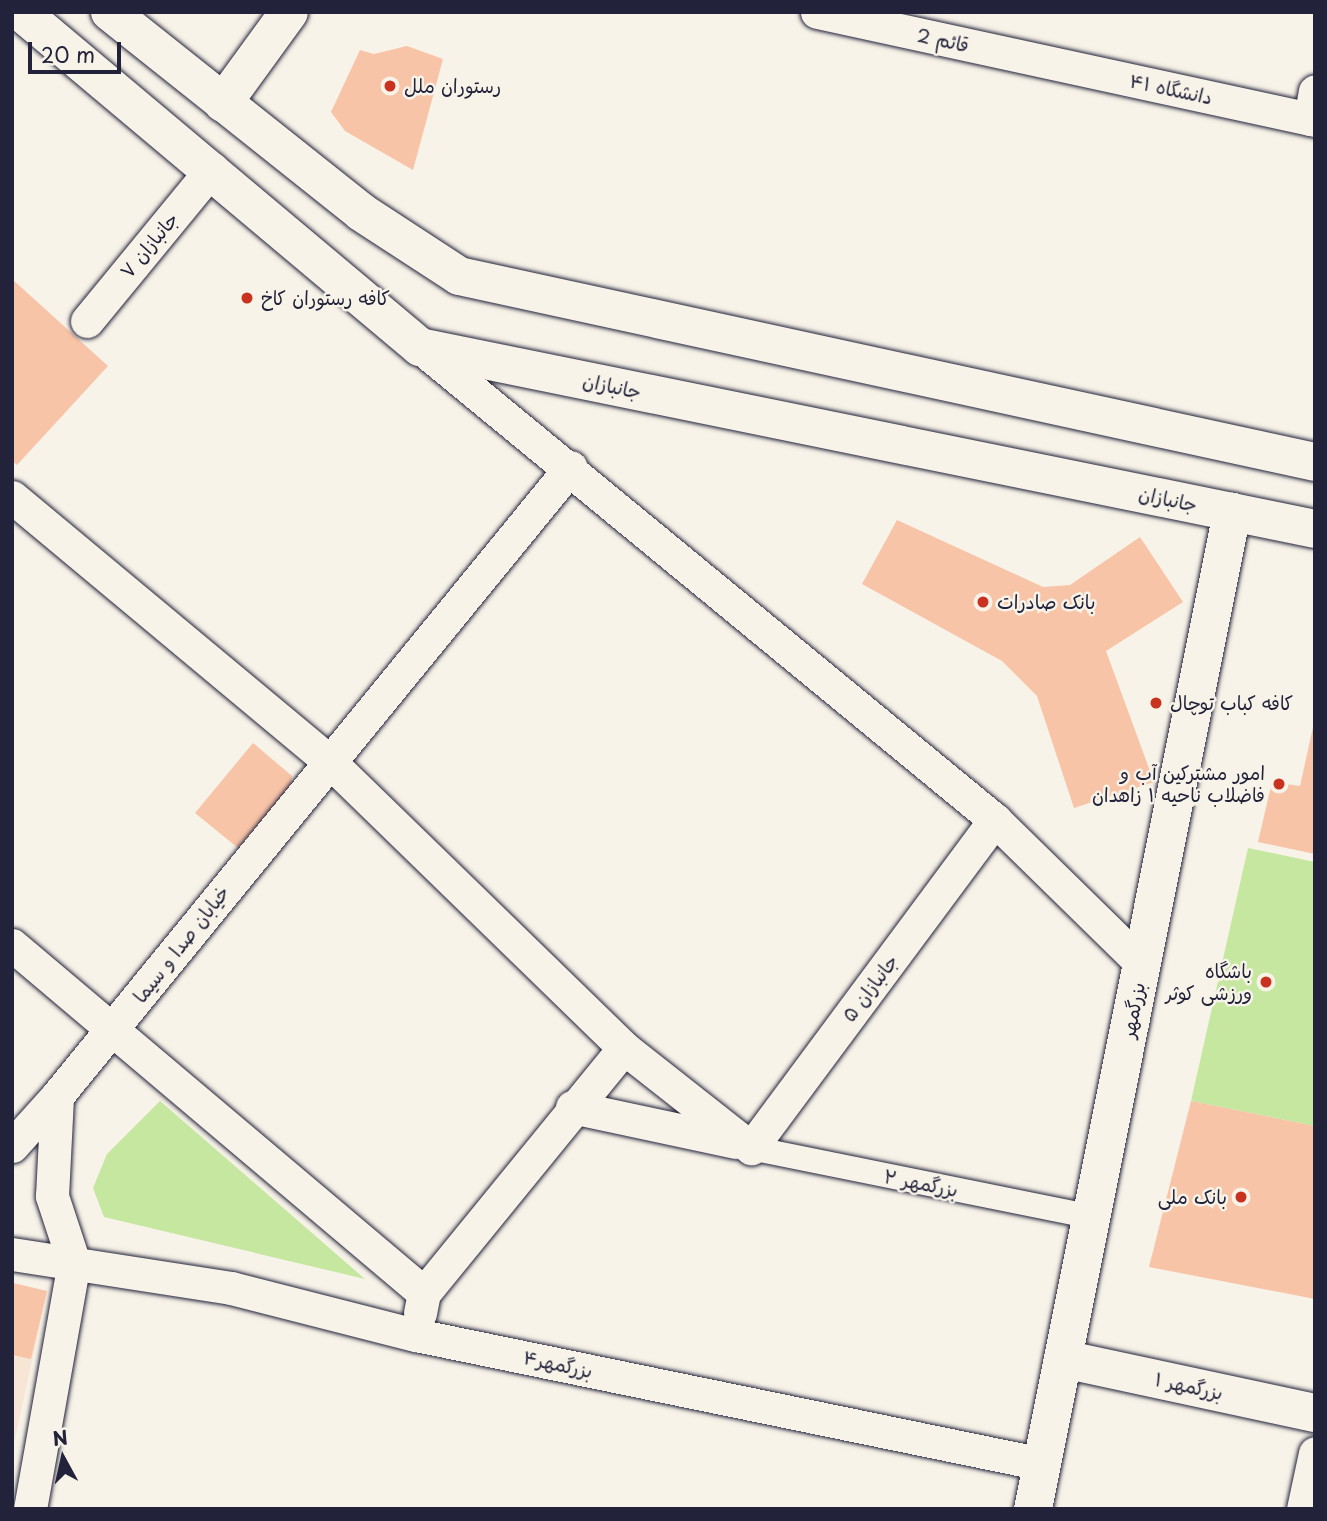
<!DOCTYPE html>
<html>
<head>
<meta charset="utf-8">
<style>
	body { margin:0 }
	#map { position:relative; width:1327px; height:1521px; overflow:hidden; background:#f7f3e8; font-family:"Playpen Sans","Playpen Sans Arabic",sans-serif }
	div>[style] { position:absolute }
	.built>* { inset:0; background:#f7e5d5 }
	.green>* { inset:0; background:#c5e7a0 }
	.building>* { inset:0; background:#f8c4a8 }
	.roads { filter:drop-shadow(0 0 2px #22223b) drop-shadow(0 0 2px #22223b) }
	.pedestrian>* { height:24px; margin:-12px; padding:0 12px; transform-origin:12px; border-radius:12px; background:#f7f3e8 }
	.minor>* { height:33px; margin:-16.5px; padding:0 16.5px; transform-origin:16.5px; border-radius:16.5px; background:#f7f3e8 }
	.tertiary>* { height:38px; margin:-19px; padding:0 19px; transform-origin:19px; border-radius:19px; background:#f7f3e8 }
	.secondary>* { height:38px; margin:-19px; padding:0 19px; transform-origin:19px; border-radius:19px; background:#f7f3e8 }
	.dots>* { width:19px; height:19px; translate:-50% -50%; box-sizing:border-box; border:4px solid #f7f3e8; border-radius:50% }
	span { translate:-50% -50%; white-space:nowrap; text-align:center; line-height:1.15; -webkit-text-stroke:5px #f7f3e8; paint-order:stroke }
	.street-label { font-size:19px; color:#22223b }
	.poi-label { font-size:19px; color:#22223b }
	.left { translate:0 -50%; text-align:left }
	.right { translate:-100% -50%; text-align:right }
	.frame { position:absolute; inset:0; border:14px solid #22223b; pointer-events:none }
	.north { position:absolute; left:28px; top:1423px; width:70px; height:70px; -webkit-text-stroke:5px #f7f3e8; paint-order:stroke; rotate:352deg; font-size:19px; font-weight:700; line-height:28px; text-align:center; color:#22223b }
	.north::after { content:''; display:block; margin:auto; width:24px; height:32px; background:#22223b; clip-path:polygon(50% 0,100% 100%,50% 72%,0 100%) }
	.scale { position:absolute; left:28px; top:42px; width:93px; height:32px; box-sizing:border-box; border:4px solid #22223b; border-top:0; padding-left:9px; font-size:21px; line-height:24px; white-space:nowrap; color:#22223b; -webkit-text-stroke:5px #f7f3e8; paint-order:stroke }
</style>
</head>
<body>
<div id="map">
	<div class="built">
		<i style="clip-path:polygon(12px 1282px,47px 1291px,12px 1453px)"></i>
	</div>
	<div class="green">
		<i style="clip-path:polygon(1248px 848px,1315px 862px,1315px 1126px,1191px 1101px)"></i>
		<i style="clip-path:polygon(160px 1101px,365px 1279px,104px 1217px,93px 1188px,107px 1154px)"></i>
	</div>
	<div class="building">
		<i style="clip-path:polygon(407px 46px,443px 59px,413px 170px,345px 131px,331px 112px,360px 50px,374px 54px)"></i>
		<i style="clip-path:polygon(12px 279px,108px 366px,17px 465px,12px 461px)"></i>
		<i style="clip-path:polygon(897px 520px,1043px 587px,1070px 585px,1140px 537px,1183px 602px,1106px 651px,1154px 782px,1074px 808px,1037px 696px,1002px 661px,862px 584px)"></i>
		<i style="clip-path:polygon(1315px 718px,1315px 854px,1258px 842px,1272px 782px,1300px 786px)"></i>
		<i style="clip-path:polygon(253px 743px,292px 776px,291px 785px,238px 848px,195px 813px)"></i>
		<i style="clip-path:polygon(1191px 1101px,1315px 1126px,1315px 1299px,1149px 1267px)"></i>
		<i style="clip-path:polygon(12px 1283px,47px 1291px,31px 1359px,12px 1355px)"></i>
	</div>
	<div class="roads">
		<div class="pedestrian">
			<i style="left:751px;top:1148px;width:348px;rotate:11.4deg"></i>
		</div>
		<div class="minor">
			<i style="left:817px;top:12px;width:510px;rotate:12.24deg"></i>
			<i style="left:1310px;top:119px;width:28px;rotate:-80deg"></i>
			<i style="left:87px;top:321px;width:197px;rotate:-50.6deg"></i>
			<i style="left:420px;top:347px;width:745px;rotate:39.44deg"></i>
			<i style="left:995px;top:820px;width:206px;rotate:44.4deg"></i>
			<i style="left:12px;top:497px;width:410px;rotate:39.8deg"></i>
			<i style="left:327px;top:759px;width:414px;rotate:44.2deg"></i>
			<i style="left:624px;top:1048px;width:162px;rotate:38.2deg"></i>
			<i style="left:751px;top:1148px;width:409px;rotate:-53.4deg"></i>
			<i style="left:12px;top:945px;width:539px;rotate:40.19deg"></i>
			<i style="left:572px;top:1107px;width:167px;rotate:12.1deg"></i>
			<i style="left:12px;top:1146px;width:67px;rotate:-48deg"></i>
			<i style="left:12px;top:1254px;width:222px;rotate:8.8deg"></i>
			<i style="left:231px;top:1288px;width:191px;rotate:14.3deg"></i>
			<i style="left:416px;top:1335px;width:639px;rotate:11.64deg"></i>
			<i style="left:420px;top:1313px;width:20px;rotate:-79deg"></i>
			<i style="left:424px;top:1293px;width:316px;rotate:-50.8deg"></i>
			<i style="left:30px;top:1509px;width:250px;rotate:-79.9deg"></i>
			<i style="left:74px;top:1263px;width:71px;rotate:-108.2deg"></i>
			<i style="left:52px;top:1196px;width:100px;rotate:-87.1deg"></i>
			<i style="left:57px;top:1096px;width:812px;rotate:-50.75deg"></i>
			<i style="left:1303px;top:1509px;width:57px;rotate:-77.9deg"></i>
		</div>
		<div class="tertiary">
			<i style="left:223px;top:103px;width:112px;rotate:-54deg"></i>
			<i style="left:1063px;top:1359px;width:258px;rotate:12.1deg"></i>
			<i style="left:1033px;top:1509px;width:1017px;rotate:-78.71deg"></i>
		</div>
		<div class="secondary">
			<i style="left:21px;top:12px;width:521px;rotate:40.02deg"></i>
			<i style="left:420px;top:347px;width:913px;rotate:11.49deg"></i>
			<i style="left:110px;top:12px;width:321px;rotate:38.5deg"></i>
			<i style="left:361px;top:212px;width:117px;rotate:33.1deg"></i>
			<i style="left:459px;top:276px;width:876px;rotate:12.26deg"></i>
		</div>
	</div>
	<div class="dots">
		<i style="left:390px;top:86px;background:#c8321e"></i>
		<i style="left:247px;top:298px;background:#c8321e"></i>
		<i style="left:983px;top:602px;background:#c8321e"></i>
		<i style="left:1156px;top:703px;background:#c8321e"></i>
		<i style="left:1279px;top:784px;background:#c8321e"></i>
		<i style="left:1266px;top:982px;background:#c8321e"></i>
		<i style="left:1241px;top:1197px;background:#c8321e"></i>
	</div>
	<div class="street-label">
		<span style="left:943px;top:40px;rotate:12deg">قائم 2</span>
		<span style="left:1171px;top:89px;rotate:12deg">دانشگاه ۴۱</span>
		<span style="left:149px;top:245px;rotate:-50deg">جانبازان ۷</span>
		<span style="left:612px;top:386px;rotate:12deg">جانبازان</span>
		<span style="left:1168px;top:499px;rotate:12deg">جانبازان</span>
		<span style="left:181px;top:944px;rotate:-52deg">خیابان صدا و سیما</span>
		<span style="left:870px;top:988px;rotate:-53deg">جانبازان ۵</span>
		<span style="left:1133px;top:1010px;rotate:-79deg">بزرگمهر</span>
		<span style="left:921px;top:1183px;rotate:11deg">بزرگمهر ۲</span>
		<span style="left:558px;top:1364px;rotate:12deg">بزرگمهر۴</span>
		<span style="left:1189px;top:1386px;rotate:12deg">بزرگمهر ۱</span>
	</div>
	<div class="poi-label">
		<span class="left" style="left:404px;top:86px">رستوران ملل</span>
		<span class="left" style="left:261px;top:298px">کافه رستوران کاخ</span>
		<span class="left" style="left:997px;top:602px">بانک صادرات</span>
		<span class="left" style="left:1170px;top:703px">کافه کباب توچال</span>
		<span class="right" style="left:1265px;top:784px">امور مشترکین آب و<br>فاضلاب ناحیه ۱ زاهدان</span>
		<span class="right" style="left:1252px;top:982px">باشگاه<br>ورزشی کوثر</span>
		<span class="right" style="left:1227px;top:1197px">بانک ملی</span>
	</div>
	<div class="frame"></div>
	<div class="north">N</div>
	<div class="scale">20 m</div>
</div>
</body>
</html>
